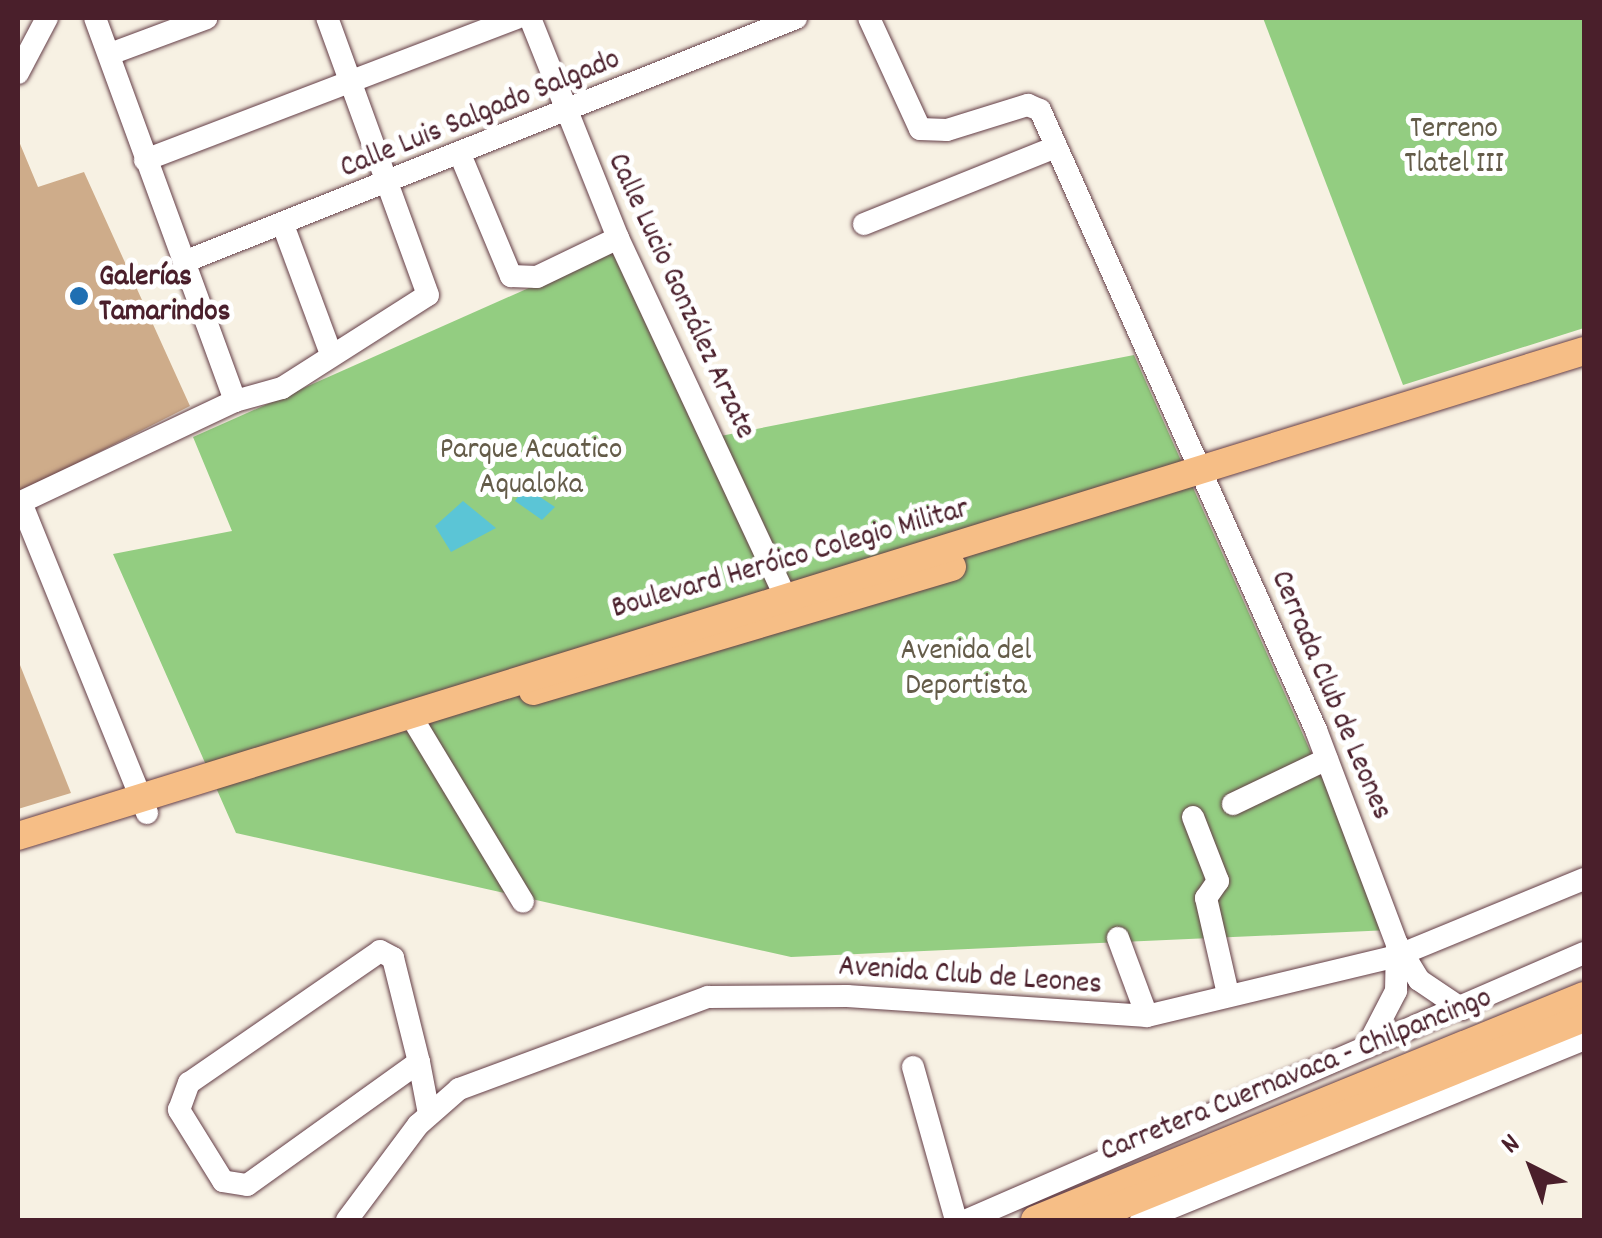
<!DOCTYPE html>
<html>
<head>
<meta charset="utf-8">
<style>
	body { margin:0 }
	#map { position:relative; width:1602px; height:1238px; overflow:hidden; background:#f7f1e3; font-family:Dekko,sans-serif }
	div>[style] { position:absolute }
	.green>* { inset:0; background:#93cd81 }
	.water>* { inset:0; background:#5bc5d6 }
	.building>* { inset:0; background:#ceac8a }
	.roads { filter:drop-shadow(0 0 2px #643e47) drop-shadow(0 0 2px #643e47) }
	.minor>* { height:22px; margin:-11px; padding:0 11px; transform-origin:11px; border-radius:11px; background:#fff }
	.major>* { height:28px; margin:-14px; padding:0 14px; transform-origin:14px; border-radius:14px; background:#f6be86 }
	.dots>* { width:28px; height:28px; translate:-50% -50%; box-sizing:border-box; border:5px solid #fff; border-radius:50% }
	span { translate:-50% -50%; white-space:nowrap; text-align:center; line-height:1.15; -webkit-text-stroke:10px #fff; paint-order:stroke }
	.street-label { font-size:30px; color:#4a1f2b }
	.park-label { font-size:30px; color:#645c49 }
	.poi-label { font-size:30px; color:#4a1f2b; font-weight:700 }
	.left { translate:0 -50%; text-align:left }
	.frame { position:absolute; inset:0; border:20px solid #4a1f2b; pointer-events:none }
	.north { position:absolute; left:1482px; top:1118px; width:100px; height:100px; -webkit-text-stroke:8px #fff; paint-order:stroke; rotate:318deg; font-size:28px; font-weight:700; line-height:40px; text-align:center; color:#4a1f2b }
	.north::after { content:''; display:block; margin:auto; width:35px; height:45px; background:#4a1f2b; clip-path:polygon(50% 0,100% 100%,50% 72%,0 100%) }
</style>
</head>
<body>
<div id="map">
	<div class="green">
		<i style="clip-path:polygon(1263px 18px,1584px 18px,1584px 328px,1403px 385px)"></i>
		<i style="clip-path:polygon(612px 251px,700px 440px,1134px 355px,1390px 930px,791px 957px,236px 833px,113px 554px,232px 531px,193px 437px)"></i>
	</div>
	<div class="water">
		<i style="clip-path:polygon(525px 487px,555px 507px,542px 520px,515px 501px)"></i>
		<i style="clip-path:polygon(463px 501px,496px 528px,451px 552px,435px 526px)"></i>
	</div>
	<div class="building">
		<i style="clip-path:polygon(18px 139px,38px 187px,84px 172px,190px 406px,18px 493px)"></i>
		<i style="clip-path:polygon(18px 660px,71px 793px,18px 809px)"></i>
	</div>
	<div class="roads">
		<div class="minor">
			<i style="left:95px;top:18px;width:408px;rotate:69.9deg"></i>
			<i style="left:530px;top:18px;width:237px;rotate:68.2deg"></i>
			<i style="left:618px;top:238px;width:395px;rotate:65deg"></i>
			<i style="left:869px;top:18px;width:122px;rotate:65.3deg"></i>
			<i style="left:920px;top:129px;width:27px;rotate:2deg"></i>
			<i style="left:947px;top:130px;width:85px;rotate:-17.2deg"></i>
			<i style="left:1028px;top:105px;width:13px;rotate:23deg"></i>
			<i style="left:1040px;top:110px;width:679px;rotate:66deg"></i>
			<i style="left:1316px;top:730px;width:229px;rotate:69.3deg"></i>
			<i style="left:1397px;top:944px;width:42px;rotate:58.6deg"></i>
			<i style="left:1419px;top:980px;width:52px;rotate:34deg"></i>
			<i style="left:110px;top:54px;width:103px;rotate:-20.4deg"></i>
			<i style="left:18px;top:73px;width:62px;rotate:-62.2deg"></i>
			<i style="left:462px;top:159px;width:127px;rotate:67.3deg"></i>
			<i style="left:511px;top:276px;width:26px;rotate:2deg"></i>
			<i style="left:537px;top:277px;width:90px;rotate:-25.7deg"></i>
			<i style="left:145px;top:160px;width:398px;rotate:-20.9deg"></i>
			<i style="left:864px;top:224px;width:207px;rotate:-21.9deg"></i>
			<i style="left:283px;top:225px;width:138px;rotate:69.6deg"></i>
			<i style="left:184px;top:262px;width:659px;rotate:-21.74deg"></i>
			<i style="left:417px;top:726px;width:205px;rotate:58.9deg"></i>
			<i style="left:1233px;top:804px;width:104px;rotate:-25.6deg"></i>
			<i style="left:147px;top:813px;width:336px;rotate:-112.1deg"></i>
			<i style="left:21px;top:502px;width:237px;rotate:-25.3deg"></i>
			<i style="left:235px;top:401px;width:49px;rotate:-15.5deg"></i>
			<i style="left:282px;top:388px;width:173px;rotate:-32.5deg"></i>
			<i style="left:428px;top:295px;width:295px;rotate:-110deg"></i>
			<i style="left:1193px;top:817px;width:69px;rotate:68.7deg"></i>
			<i style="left:1218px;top:881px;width:21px;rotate:125deg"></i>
			<i style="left:1206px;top:898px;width:98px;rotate:77.1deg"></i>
			<i style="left:1118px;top:938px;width:83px;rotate:69.6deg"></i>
			<i style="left:1369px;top:1043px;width:59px;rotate:-62.6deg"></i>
			<i style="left:1396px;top:991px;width:47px;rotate:-88.8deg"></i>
			<i style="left:419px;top:1062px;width:211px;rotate:144.4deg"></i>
			<i style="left:247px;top:1185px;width:24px;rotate:-171deg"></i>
			<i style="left:223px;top:1181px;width:84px;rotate:-121.8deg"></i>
			<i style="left:179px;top:1110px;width:29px;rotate:-70deg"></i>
			<i style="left:189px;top:1083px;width:232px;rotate:-34.6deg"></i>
			<i style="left:380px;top:951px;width:15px;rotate:28deg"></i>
			<i style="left:393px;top:958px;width:107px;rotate:76deg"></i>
			<i style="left:419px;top:1062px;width:53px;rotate:79.1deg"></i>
			<i style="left:913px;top:1067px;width:159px;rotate:74.3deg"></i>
			<i style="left:347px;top:1220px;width:119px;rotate:-53.2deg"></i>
			<i style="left:418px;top:1125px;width:55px;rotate:-41.3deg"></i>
			<i style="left:459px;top:1089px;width:265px;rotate:-20.3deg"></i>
			<i style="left:708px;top:997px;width:139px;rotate:-0.4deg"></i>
			<i style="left:847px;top:996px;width:301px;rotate:3.8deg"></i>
			<i style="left:1147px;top:1016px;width:257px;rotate:-13.5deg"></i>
			<i style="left:1397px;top:956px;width:202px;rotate:-22.4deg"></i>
			<i style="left:967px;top:1220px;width:672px;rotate:-23.4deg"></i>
			<i style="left:1141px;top:1220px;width:479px;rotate:-22.2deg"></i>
		</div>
		<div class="major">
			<i style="left:533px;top:691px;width:437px;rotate:-16.5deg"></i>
			<i style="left:18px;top:836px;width:1639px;rotate:-17.21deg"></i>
			<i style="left:1035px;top:1220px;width:593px;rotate:-22.2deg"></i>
			<i style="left:1085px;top:1220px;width:538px;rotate:-22.04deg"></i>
		</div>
	</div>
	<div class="dots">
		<i style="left:79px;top:296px;background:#1f6fb2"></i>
	</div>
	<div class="street-label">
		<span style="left:481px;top:116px;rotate:-22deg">Calle Luis Salgado Salgado</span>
		<span style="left:679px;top:297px;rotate:65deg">Calle Lucio González Arzate</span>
		<span style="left:791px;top:561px;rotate:-16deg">Boulevard Heróico Colegio Militar</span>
		<span style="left:1329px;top:696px;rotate:67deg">Cerrada Club de Leones</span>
		<span style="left:970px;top:978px;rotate:4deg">Avenida Club de Leones</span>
		<span style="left:1297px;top:1077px;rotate:-22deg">Carretera Cuernavaca - Chilpancingo</span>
	</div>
	<div class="park-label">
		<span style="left:1454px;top:148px">Terreno<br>Tlatel III</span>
		<span style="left:531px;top:469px">Parque Acuatico<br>Aqualoka</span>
		<span style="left:966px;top:670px">Avenida del<br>Deportista</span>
	</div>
	<div class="poi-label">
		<span class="left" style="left:99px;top:296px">Galerías<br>Tamarindos</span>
	</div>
	<div class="frame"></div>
	<div class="north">N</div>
</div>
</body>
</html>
